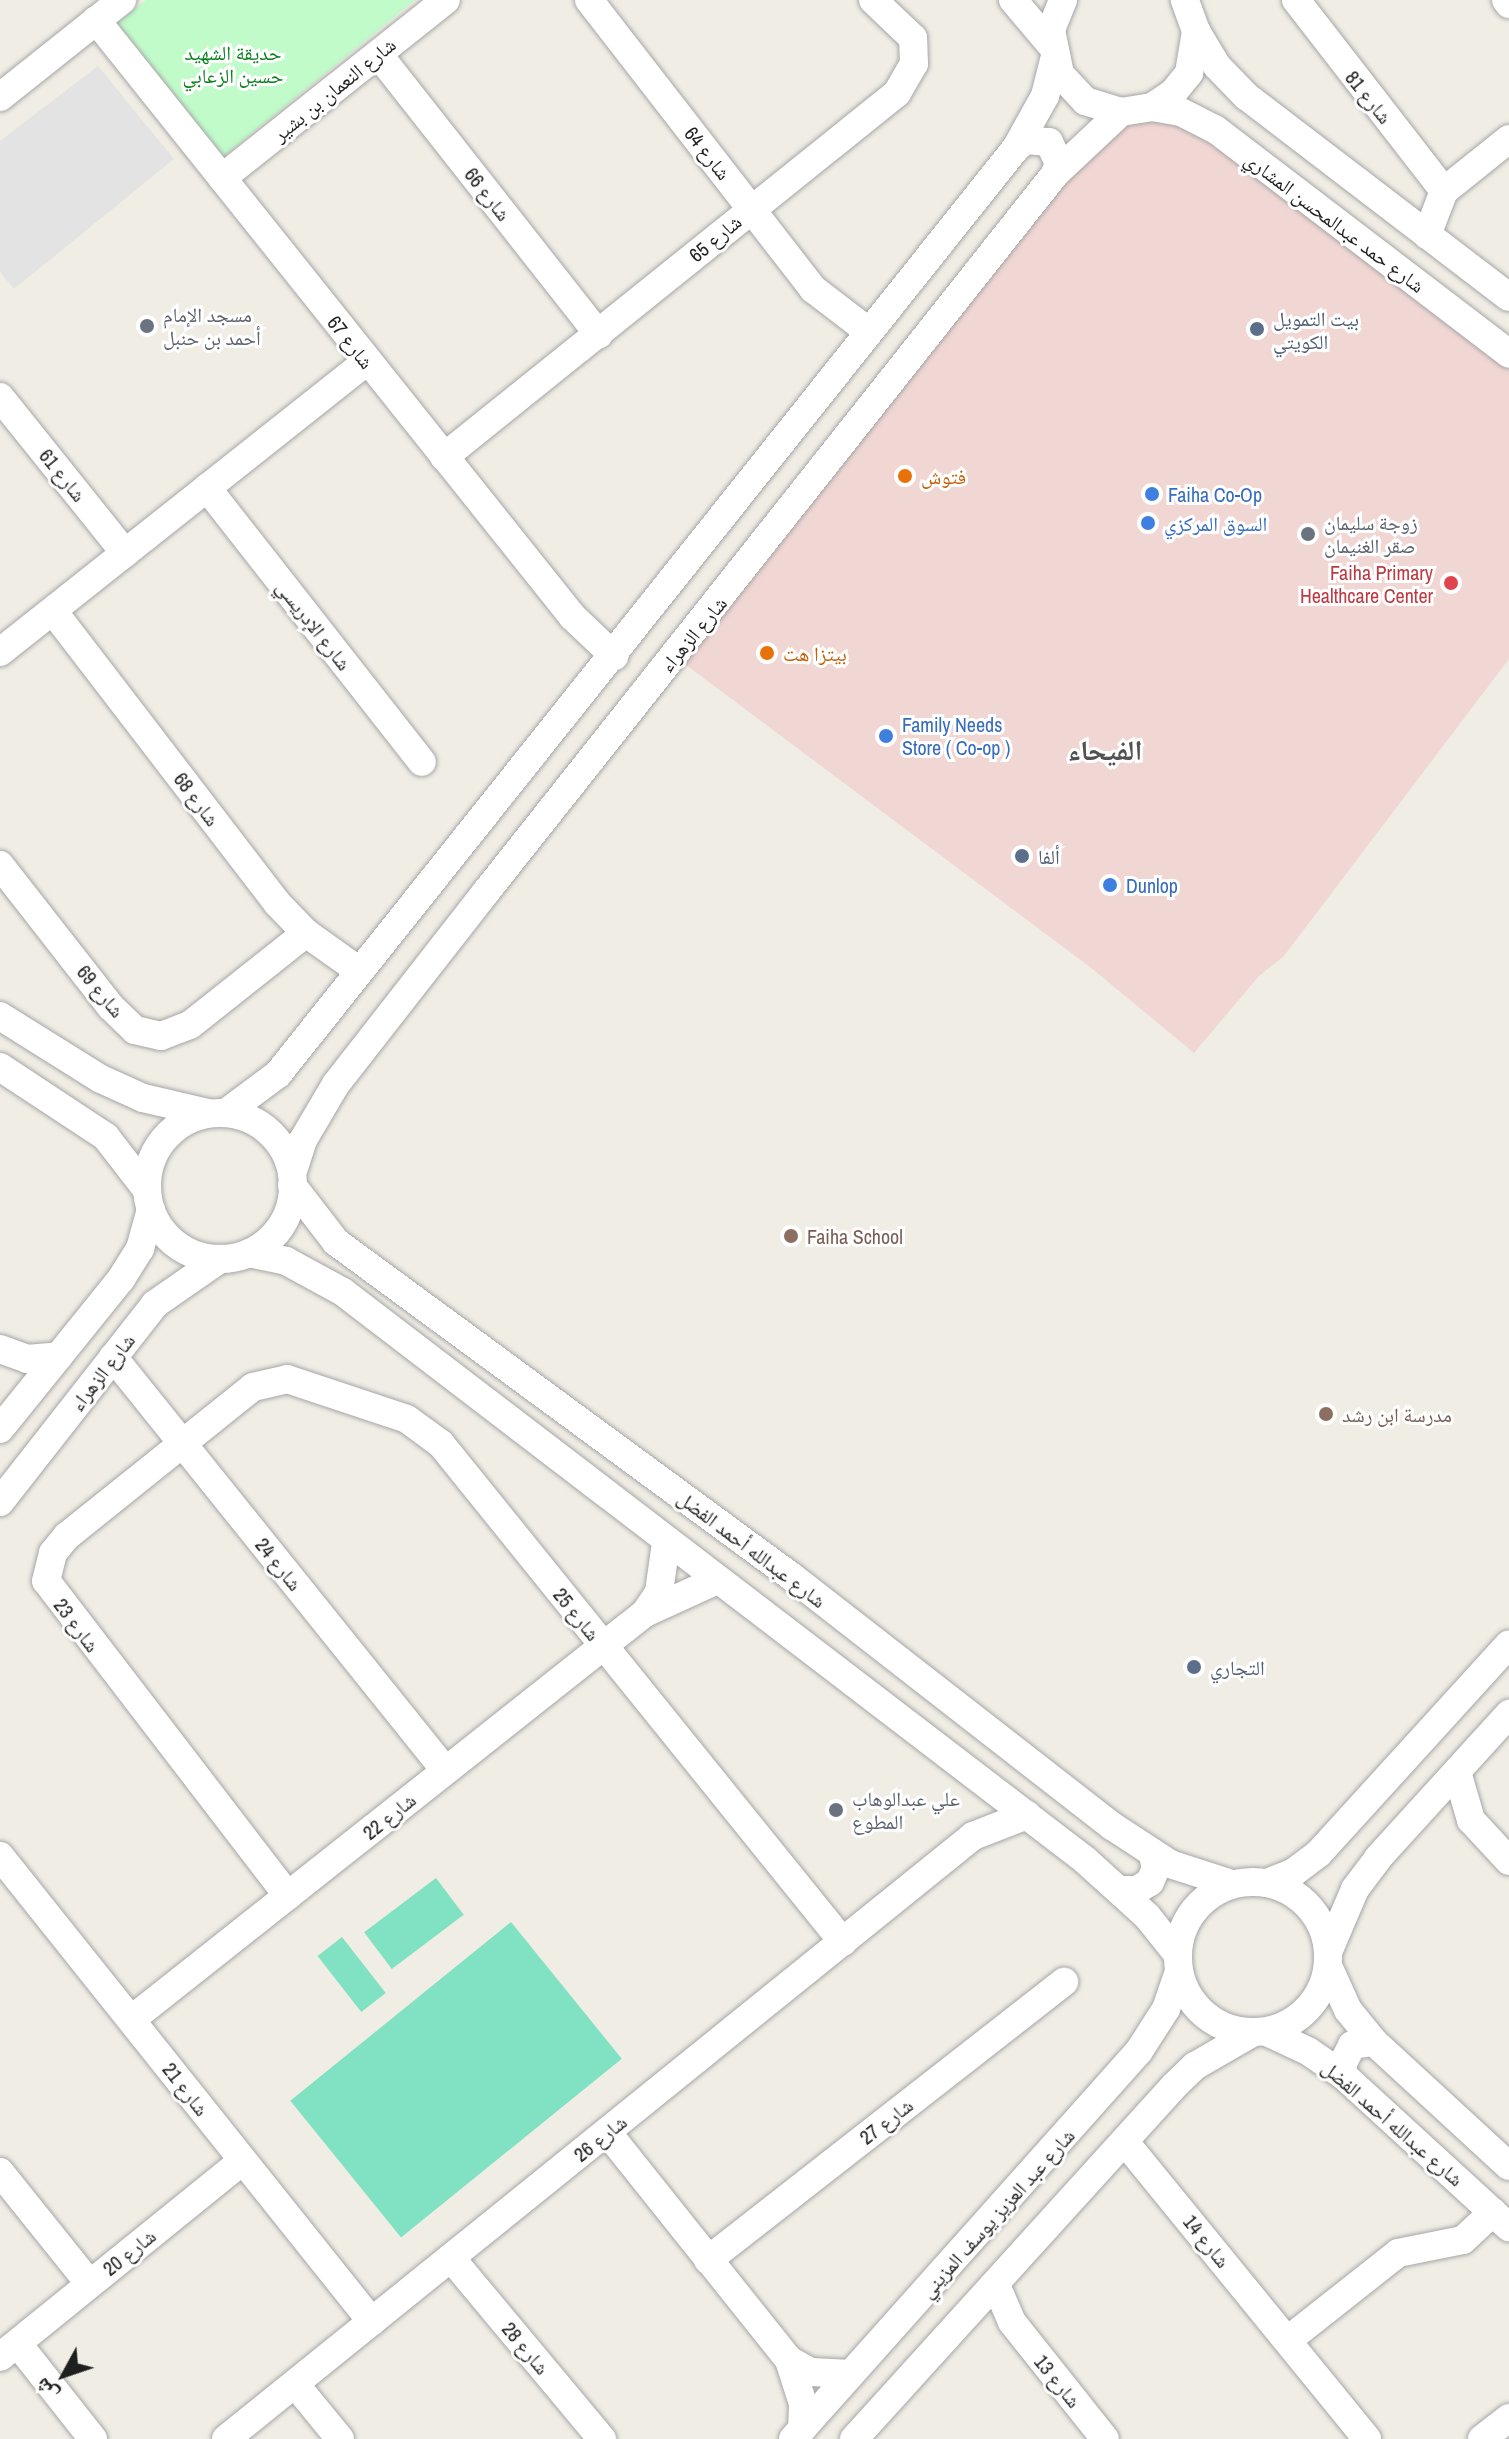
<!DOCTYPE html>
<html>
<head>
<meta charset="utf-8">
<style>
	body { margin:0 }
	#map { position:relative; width:1509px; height:2439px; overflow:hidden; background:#f0ede5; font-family:"Archivo Narrow","Noto Naskh Arabic",sans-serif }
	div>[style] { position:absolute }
	.commercial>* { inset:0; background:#f1d7d4 }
	.park>* { inset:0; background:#c1fbca }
	.pitch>* { inset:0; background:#81e1c3; transform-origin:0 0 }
	.parking>* { inset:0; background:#e3e3e3 }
	.roads { filter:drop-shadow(0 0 2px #a6a6a6) drop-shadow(0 0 2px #a6a6a6) }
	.minor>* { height:28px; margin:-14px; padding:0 14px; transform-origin:14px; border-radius:14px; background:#fff }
	.minor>.ring { margin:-14px; padding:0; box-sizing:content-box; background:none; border:28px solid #fff; border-radius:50% }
	.dots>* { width:22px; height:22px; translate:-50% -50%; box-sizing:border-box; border:4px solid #fff; border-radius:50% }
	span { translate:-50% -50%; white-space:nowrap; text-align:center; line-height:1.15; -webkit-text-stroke:6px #fff; paint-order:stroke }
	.park-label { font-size:20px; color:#09801c }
	.street-label { font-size:20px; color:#1f1f1f }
	.worship-label { font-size:20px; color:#5b616d }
	.left { translate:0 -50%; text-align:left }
	.service-label { font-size:20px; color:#4e5e75 }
	.food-label { font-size:20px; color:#c56008 }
	.shop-label { font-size:20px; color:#366cbe }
	.health-label { font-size:20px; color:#be3a42 }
	.right { translate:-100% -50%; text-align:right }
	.education-label { font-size:20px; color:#785e54 }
	.district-label { font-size:28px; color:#525252; font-weight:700 }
	.north { position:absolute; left:24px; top:2335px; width:80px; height:80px; -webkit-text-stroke:6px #fff; paint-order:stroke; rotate:230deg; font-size:22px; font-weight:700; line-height:32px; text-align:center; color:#1f1f1f }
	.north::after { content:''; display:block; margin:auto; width:28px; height:36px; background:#1f1f1f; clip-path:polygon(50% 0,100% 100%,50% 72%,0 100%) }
</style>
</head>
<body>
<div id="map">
	<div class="commercial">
		<i style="clip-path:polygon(1121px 112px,1181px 112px,1509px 354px,1509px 659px,1284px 956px,1259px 976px,1194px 1053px,1090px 967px,674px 656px)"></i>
	</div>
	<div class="park">
		<i style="clip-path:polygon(146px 0,415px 0,223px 157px,116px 23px)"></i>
	</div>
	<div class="pitch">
		<i style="left:436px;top:1878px;width:46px;height:90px;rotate:53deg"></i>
		<i style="left:511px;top:1922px;width:176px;height:284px;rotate:51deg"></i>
		<i style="left:342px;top:1937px;width:71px;height:31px;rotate:52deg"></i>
	</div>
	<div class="parking">
		<i style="clip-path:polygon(98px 66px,174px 159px,14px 289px,0 272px,0 141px)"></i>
	</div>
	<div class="roads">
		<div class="minor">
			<i style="left:589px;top:0;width:366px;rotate:52.2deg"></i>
			<i style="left:813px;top:289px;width:69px;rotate:37.4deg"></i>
			<i style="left:1013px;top:0;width:59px;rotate:49.8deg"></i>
			<i style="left:1063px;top:0;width:32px;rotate:112deg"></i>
			<i style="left:1051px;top:30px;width:45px;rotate:78.4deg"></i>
			<i style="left:1060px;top:74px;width:37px;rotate:47deg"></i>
			<i style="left:1085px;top:101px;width:38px;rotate:17deg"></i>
			<i style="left:1121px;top:112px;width:31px;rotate:-9deg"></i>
			<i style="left:1152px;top:107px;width:25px;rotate:-34deg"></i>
			<i style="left:1173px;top:93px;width:26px;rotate:-51deg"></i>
			<i style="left:1189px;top:73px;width:43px;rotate:-80.5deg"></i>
			<i style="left:1196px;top:31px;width:33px;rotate:-110deg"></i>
			<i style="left:1296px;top:0;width:242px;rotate:52.2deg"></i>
			<i style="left:1506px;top:0;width:5px;rotate:53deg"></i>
			<i style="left:96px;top:20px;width:764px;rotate:51.38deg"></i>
			<i style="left:573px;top:617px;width:57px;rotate:43.6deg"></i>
			<i style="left:1196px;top:31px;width:41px;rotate:59deg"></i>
			<i style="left:1217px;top:66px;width:42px;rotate:46deg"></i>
			<i style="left:1246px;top:96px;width:331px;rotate:37.4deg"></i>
			<i style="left:378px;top:54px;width:357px;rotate:51.8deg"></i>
			<i style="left:0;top:97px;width:156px;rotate:-38.5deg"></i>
			<i style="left:1152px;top:107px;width:29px;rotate:10deg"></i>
			<i style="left:1181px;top:112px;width:38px;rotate:27deg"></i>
			<i style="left:1215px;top:129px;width:370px;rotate:37.4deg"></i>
			<i style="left:1016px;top:148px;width:12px;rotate:-42deg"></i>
			<i style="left:1025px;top:140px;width:24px;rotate:5deg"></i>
			<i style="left:1049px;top:142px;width:23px;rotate:65deg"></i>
			<i style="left:1059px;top:163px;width:12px;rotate:110deg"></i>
			<i style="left:222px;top:178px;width:286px;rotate:-38.5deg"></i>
			<i style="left:1427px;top:235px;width:47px;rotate:-68.9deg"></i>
			<i style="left:1444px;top:191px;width:83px;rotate:-38.7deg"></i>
			<i style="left:0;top:397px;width:200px;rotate:51.3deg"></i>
			<i style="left:444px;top:457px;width:581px;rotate:-38.78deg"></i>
			<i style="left:897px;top:93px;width:34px;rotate:-60deg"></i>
			<i style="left:914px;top:64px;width:26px;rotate:-92deg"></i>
			<i style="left:913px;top:38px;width:55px;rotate:-136.5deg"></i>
			<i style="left:207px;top:488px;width:348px;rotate:51.9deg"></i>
			<i style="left:53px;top:611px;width:368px;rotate:52.5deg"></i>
			<i style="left:277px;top:903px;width:42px;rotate:46deg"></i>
			<i style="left:306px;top:933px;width:64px;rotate:35.4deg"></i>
			<i style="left:0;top:652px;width:468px;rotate:-38.4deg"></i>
			<i style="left:0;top:865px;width:180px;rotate:52deg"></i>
			<i style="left:111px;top:1007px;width:33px;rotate:44deg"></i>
			<i style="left:135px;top:1030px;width:27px;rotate:13deg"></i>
			<i style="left:161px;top:1036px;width:31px;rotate:-21deg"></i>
			<i style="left:190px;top:1025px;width:148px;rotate:-38.4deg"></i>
			<i style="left:0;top:1016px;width:119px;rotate:32deg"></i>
			<i style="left:101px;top:1079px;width:46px;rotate:24.3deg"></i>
			<i style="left:143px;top:1098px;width:67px;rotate:13deg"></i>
			<i style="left:0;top:1067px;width:127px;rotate:33.4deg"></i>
			<i style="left:106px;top:1137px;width:67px;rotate:52.3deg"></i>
			<i style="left:227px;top:1112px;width:64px;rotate:-36.7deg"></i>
			<i style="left:278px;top:1074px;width:1184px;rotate:-51.45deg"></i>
			<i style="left:1016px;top:148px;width:60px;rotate:-60.9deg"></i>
			<i style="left:1045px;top:96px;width:37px;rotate:-76deg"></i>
			<i class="ring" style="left:147px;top:1113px;width:118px;height:118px"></i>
			<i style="left:292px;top:1174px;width:36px;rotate:-72deg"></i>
			<i style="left:303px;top:1140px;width:65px;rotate:-59.5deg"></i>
			<i style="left:336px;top:1084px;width:244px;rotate:-52deg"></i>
			<i style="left:486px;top:892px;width:916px;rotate:-51.6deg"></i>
			<i style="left:1055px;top:174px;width:91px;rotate:-43.2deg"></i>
			<i style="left:292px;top:1185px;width:72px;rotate:52.3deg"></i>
			<i style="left:336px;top:1242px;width:566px;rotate:36.3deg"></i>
			<i style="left:792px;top:1577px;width:405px;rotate:37.9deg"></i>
			<i style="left:1112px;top:1826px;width:69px;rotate:33.2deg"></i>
			<i style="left:1170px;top:1864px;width:65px;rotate:17.9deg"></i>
			<i style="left:249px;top:1253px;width:38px;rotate:12deg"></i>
			<i style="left:286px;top:1261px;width:65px;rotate:28.5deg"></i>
			<i style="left:343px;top:1292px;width:934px;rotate:37.43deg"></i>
			<i style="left:1085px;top:1860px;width:84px;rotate:42.1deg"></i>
			<i style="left:1147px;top:1916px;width:50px;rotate:51.5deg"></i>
			<i style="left:0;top:1349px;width:29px;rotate:20deg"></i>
			<i style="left:27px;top:1359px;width:32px;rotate:-5deg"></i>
			<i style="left:113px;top:1357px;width:530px;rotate:51.21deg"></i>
			<i style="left:0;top:1429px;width:193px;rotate:-51.1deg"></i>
			<i style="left:121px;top:1279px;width:36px;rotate:-58deg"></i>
			<i style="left:140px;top:1249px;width:41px;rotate:-74.6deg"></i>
			<i style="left:0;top:1502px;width:251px;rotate:-51.9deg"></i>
			<i style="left:155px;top:1304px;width:79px;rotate:-34.7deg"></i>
			<i style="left:645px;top:1613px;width:25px;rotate:-56deg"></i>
			<i style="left:659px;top:1592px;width:49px;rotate:-81.9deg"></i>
			<i style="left:1457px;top:1772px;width:50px;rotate:73.7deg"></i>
			<i style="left:1471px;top:1820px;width:56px;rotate:47.2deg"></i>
			<i style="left:0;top:1856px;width:596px;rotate:51.4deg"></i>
			<i class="ring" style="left:1178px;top:1882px;width:122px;height:122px"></i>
			<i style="left:1267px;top:1883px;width:29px;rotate:-22deg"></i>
			<i style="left:1294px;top:1872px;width:31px;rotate:-37deg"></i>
			<i style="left:1319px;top:1853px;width:282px;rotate:-47.7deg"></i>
			<i style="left:1122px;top:1890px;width:15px"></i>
			<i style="left:1137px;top:1890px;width:15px;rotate:-32deg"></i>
			<i style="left:1150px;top:1882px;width:15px;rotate:-67deg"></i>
			<i style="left:1156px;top:1868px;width:16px;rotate:-104deg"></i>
			<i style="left:288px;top:1896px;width:397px;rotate:-127.5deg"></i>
			<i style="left:46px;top:1581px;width:29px;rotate:-76deg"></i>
			<i style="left:53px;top:1553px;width:22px;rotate:-51deg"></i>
			<i style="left:67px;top:1536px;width:238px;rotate:-38.7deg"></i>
			<i style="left:253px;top:1387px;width:35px;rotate:-13deg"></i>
			<i style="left:287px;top:1379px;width:126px;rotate:18.4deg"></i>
			<i style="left:407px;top:1419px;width:42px;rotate:36.3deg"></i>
			<i style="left:441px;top:1444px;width:640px;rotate:51.09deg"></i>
			<i style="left:1329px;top:1950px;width:66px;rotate:-66.9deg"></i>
			<i style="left:1355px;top:1889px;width:39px;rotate:-53deg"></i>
			<i style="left:1378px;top:1858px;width:195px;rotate:-47.7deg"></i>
			<i style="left:1329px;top:1968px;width:46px;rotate:65.7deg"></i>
			<i style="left:1348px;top:2010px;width:41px;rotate:50.9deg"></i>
			<i style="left:1374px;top:2042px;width:183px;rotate:42.6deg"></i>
			<i style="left:132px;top:2019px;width:654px;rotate:-38.36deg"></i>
			<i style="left:645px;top:1613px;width:77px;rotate:-24.6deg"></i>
			<i style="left:1267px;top:2032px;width:45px;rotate:24.9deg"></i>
			<i style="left:1308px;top:2051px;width:44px;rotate:34.8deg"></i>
			<i style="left:1344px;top:2076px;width:224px;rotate:42.5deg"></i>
			<i style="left:1344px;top:2076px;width:11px;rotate:-100deg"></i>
			<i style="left:1342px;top:2065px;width:22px;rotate:-63deg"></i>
			<i style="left:1352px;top:2045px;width:22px;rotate:-8deg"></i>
			<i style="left:607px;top:2132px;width:292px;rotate:51.4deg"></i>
			<i style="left:789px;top:2360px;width:46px;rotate:72.3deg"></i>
			<i style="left:803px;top:2404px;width:25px;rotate:92deg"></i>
			<i style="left:1125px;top:2142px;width:383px;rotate:50.8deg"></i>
			<i style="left:0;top:2172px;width:142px;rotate:51.3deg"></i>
			<i style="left:451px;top:2258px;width:236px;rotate:50.2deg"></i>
			<i style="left:708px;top:2260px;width:452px;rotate:-38deg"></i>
			<i style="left:996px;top:2285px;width:40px;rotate:66.6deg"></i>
			<i style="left:1012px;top:2322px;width:149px;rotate:51.5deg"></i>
			<i style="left:1288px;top:2340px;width:140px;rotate:-38.3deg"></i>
			<i style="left:1398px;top:2253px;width:66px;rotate:-11.3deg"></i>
			<i style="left:1463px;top:2240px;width:41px;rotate:-43deg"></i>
			<i style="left:18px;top:2344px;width:121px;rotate:51.7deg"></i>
			<i style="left:0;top:2357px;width:311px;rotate:-39deg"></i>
			<i style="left:789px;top:2360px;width:25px;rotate:29deg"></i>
			<i style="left:811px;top:2372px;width:40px;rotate:2.9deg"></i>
			<i style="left:295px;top:2384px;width:71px;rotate:50.7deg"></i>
			<i style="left:226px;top:2439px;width:960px;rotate:-38.91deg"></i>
			<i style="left:973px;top:1836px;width:58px;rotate:-21.3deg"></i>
			<i style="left:793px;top:2439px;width:520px;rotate:-48.27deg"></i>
			<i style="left:1139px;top:2051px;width:50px;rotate:-57.3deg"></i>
			<i style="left:1166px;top:2009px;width:39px;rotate:-71deg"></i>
			<i style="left:854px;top:2439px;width:476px;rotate:-47.8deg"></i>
			<i style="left:1174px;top:2086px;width:29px;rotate:-44deg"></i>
			<i style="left:1195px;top:2066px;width:66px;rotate:-30.1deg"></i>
			<i style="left:1482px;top:2439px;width:34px;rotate:-38deg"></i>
		</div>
	</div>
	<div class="dots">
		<i style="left:147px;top:326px;background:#6b7280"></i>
		<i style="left:1257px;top:329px;background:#5c6f8a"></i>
		<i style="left:905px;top:476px;background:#e8710a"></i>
		<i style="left:1152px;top:494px;background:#3f7fe0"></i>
		<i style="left:1148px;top:523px;background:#3f7fe0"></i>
		<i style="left:1308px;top:534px;background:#6b7280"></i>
		<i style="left:1451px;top:583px;background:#e0444e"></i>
		<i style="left:767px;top:653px;background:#e8710a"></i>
		<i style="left:886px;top:736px;background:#3f7fe0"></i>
		<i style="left:1022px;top:856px;background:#5c6f8a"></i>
		<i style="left:1110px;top:885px;background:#3f7fe0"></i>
		<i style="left:791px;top:1236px;background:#8d6e63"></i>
		<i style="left:1326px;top:1414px;background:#8d6e63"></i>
		<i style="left:1194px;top:1667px;background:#5c6f8a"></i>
		<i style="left:836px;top:1810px;background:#6b7280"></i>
	</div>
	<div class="park-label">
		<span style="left:233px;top:64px">حديقة الشهيد<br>حسين الزعابي</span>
	</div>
	<div class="street-label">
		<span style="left:334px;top:89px;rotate:-39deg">شارع النعمان بن بشير</span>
		<span style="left:1369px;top:97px;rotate:51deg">شارع 81</span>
		<span style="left:708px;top:153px;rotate:52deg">شارع 64</span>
		<span style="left:488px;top:194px;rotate:52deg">شارع 66</span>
		<span style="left:1335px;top:222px;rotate:37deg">شارع حمد عبدالمحسن المشاري</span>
		<span style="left:715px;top:238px;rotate:-40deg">شارع 65</span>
		<span style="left:351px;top:342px;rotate:52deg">شارع 67</span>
		<span style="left:63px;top:475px;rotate:51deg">شارع 61</span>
		<span style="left:314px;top:625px;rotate:52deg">شارع الإدريسي</span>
		<span style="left:693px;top:634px;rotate:-50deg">شارع الزهراء</span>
		<span style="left:197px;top:799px;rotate:53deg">شارع 68</span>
		<span style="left:101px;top:991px;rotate:50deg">شارع 69</span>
		<span style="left:102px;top:1372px;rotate:-52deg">شارع الزهراء</span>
		<span style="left:752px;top:1549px;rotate:37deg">شارع عبدالله أحمد الفضل</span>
		<span style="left:279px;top:1564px;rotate:51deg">شارع 24</span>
		<span style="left:577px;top:1614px;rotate:51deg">شارع 25</span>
		<span style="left:77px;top:1625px;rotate:53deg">شارع 23</span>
		<span style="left:389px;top:1816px;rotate:-39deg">شارع 22</span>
		<span style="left:186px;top:2089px;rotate:52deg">شارع 21</span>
		<span style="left:886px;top:2121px;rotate:-38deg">شارع 27</span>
		<span style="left:1393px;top:2123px;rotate:41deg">شارع عبدالله أحمد الفضل</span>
		<span style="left:600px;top:2138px;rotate:-39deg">شارع 26</span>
		<span style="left:997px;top:2213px;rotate:-48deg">شارع عبد العزيز يوسف المزيني</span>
		<span style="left:1207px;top:2241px;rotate:51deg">شارع 14</span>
		<span style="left:129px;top:2252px;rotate:-39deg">شارع 20</span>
		<span style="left:526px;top:2348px;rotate:50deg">شارع 28</span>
		<span style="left:1058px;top:2381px;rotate:51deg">شارع 13</span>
	</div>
	<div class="worship-label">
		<span class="left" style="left:163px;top:326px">مسجد الإمام<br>أحمد بن حنبل</span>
		<span class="left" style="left:1324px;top:534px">زوجة سليمان<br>صقر الغنيمان</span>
		<span class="left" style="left:852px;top:1810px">علي عبدالوهاب<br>المطوع</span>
	</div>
	<div class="service-label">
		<span class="left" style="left:1273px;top:330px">بيت التمويل<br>الكويتي</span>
		<span class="left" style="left:1038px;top:856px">ألفا</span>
		<span class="left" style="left:1210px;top:1667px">التجاري</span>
	</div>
	<div class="food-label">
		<span class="left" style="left:921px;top:476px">فتوش</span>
		<span class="left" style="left:783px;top:653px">بيتزا هت</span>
	</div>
	<div class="shop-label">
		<span class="left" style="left:1168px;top:494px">Faiha Co-Op</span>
		<span class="left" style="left:1164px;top:523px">السوق المركزي</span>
		<span class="left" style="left:902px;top:736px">Family Needs<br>Store ( Co-op )</span>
		<span class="left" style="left:1126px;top:885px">Dunlop</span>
	</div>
	<div class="health-label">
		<span class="right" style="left:1433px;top:584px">Faiha Primary<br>Healthcare Center</span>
	</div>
	<div class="education-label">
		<span class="left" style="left:807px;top:1236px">Faiha School</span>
		<span class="left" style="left:1342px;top:1414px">مدرسة ابن رشد</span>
	</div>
	<div class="district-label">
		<span style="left:1105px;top:750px">الفيحاء</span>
	</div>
	<div class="north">ش</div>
</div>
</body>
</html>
